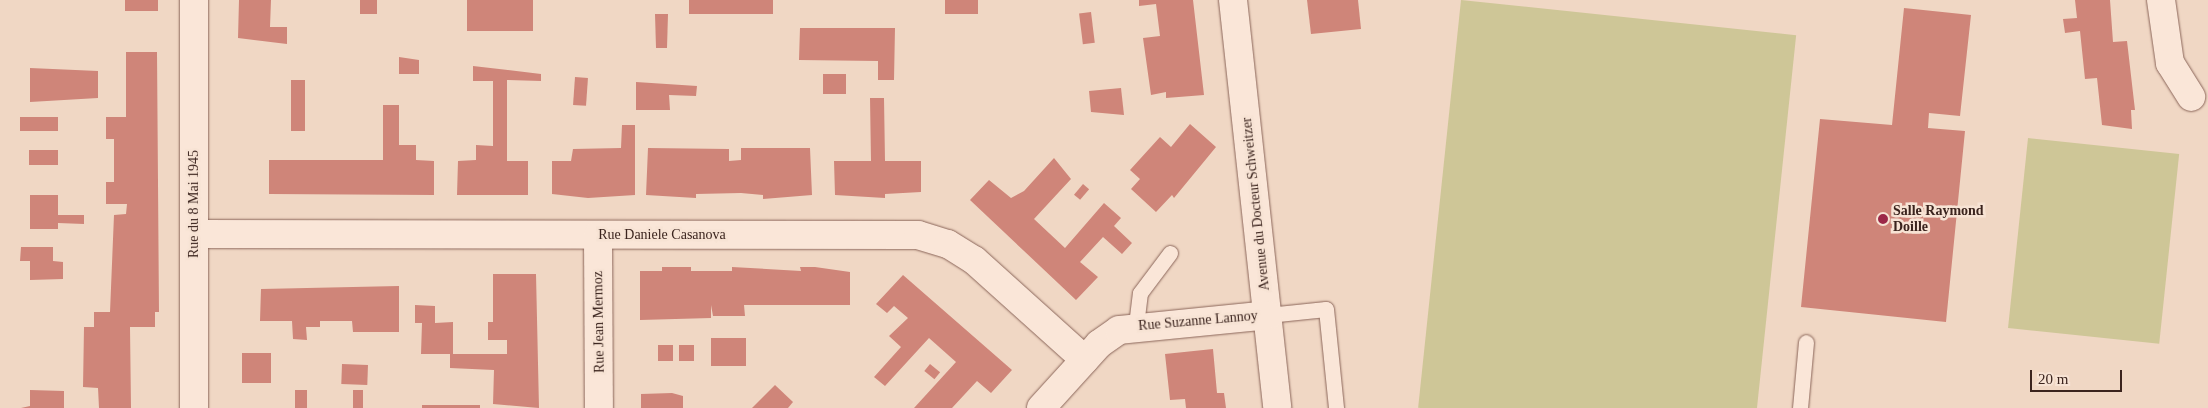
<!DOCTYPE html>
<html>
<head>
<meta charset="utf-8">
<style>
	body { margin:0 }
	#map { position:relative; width:2208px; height:408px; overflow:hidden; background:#f0d7c4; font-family:"Times New Roman",serif }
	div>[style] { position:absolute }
	.green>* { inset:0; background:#cec697; transform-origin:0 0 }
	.building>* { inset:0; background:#cf8579; transform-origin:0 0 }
	.roads { filter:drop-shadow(0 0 1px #8b665a) drop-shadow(0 0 1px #8b665a) }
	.lane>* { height:15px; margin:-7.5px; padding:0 7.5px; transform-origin:7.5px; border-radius:7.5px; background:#fae6d8 }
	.street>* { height:28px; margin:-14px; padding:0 14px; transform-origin:14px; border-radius:14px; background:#fae6d8 }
	.dots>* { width:14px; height:14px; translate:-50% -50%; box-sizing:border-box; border:2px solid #f7e3d4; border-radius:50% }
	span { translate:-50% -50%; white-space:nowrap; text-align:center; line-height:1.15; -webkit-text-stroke:5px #f7e3d4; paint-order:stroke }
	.street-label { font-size:14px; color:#3b241e }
	.poi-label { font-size:14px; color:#3b241e; font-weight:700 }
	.left { translate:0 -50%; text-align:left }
	.scale { position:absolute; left:2030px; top:370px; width:92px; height:22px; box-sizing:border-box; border:2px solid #3b241e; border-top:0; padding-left:6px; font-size:15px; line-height:18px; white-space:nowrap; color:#3b241e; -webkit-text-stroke:4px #f7e3d4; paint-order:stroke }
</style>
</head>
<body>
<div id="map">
	<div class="green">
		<i style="left:1461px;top:0;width:337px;height:410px;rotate:6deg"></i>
		<i style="left:2028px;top:138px;width:152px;height:191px;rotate:6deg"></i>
	</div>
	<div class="building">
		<i style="left:125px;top:0;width:33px;height:11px"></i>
		<i style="clip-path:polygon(239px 0,271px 0,270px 27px,287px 27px,287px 44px,238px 38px)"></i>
		<i style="left:360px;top:0;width:17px;height:14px"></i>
		<i style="left:467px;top:0;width:66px;height:31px"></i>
		<i style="left:689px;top:0;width:84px;height:14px"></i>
		<i style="left:945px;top:0;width:33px;height:14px"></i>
		<i style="clip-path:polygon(1139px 0,1193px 0,1204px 95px,1166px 98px,1166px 92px,1151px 95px,1143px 38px,1160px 36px,1156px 4px,1139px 6px)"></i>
		<i style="clip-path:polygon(1307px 0,1358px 0,1361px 29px,1311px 34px)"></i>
		<i style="clip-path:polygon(2075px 0,2110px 0,2113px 42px,2127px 41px,2135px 110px,2131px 110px,2132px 129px,2102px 125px,2097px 78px,2085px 79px,2080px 31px,2065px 33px,2063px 19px,2077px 18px)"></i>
		<i style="clip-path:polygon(1904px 8px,1971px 15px,1960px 116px,1929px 113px,1928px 128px,1965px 131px,1946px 322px,1801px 307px,1820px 119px,1892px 125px)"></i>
		<i style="left:1091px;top:12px;width:31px;height:12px;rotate:83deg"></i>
		<i style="clip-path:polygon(655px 14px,668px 14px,667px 48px,656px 48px)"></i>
		<i style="clip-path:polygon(800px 28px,895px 28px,894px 80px,878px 80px,878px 61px,799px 60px)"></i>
		<i style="clip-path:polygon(126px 52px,157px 52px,159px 312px,155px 312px,155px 327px,130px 327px,131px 408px,99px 408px,98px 388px,83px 387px,84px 327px,94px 327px,94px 312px,110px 312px,114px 215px,126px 214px,127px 204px,106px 204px,106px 182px,114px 182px,114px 139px,106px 139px,106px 117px,126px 117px)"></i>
		<i style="clip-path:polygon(399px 57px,419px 60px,419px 74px,399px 74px)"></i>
		<i style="clip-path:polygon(473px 66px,541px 74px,541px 81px,507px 80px,507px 161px,528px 161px,528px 195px,457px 195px,458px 161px,476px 160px,476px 145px,493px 146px,493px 81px,473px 81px)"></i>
		<i style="clip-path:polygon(30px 68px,98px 71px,98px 98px,30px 102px)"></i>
		<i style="left:823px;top:74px;width:23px;height:20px"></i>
		<i style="left:575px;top:77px;width:13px;height:28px;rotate:4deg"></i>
		<i style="left:291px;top:80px;width:14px;height:51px"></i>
		<i style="clip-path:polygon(636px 82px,697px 86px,696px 96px,669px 95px,670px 110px,636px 110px)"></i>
		<i style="clip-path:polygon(1121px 88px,1124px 115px,1091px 112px,1089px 91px)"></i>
		<i style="clip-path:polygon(870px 98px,884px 98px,885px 161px,921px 161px,921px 192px,885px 194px,885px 198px,835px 195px,834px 161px,871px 161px)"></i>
		<i style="clip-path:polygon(383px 105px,399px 105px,399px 145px,416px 145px,416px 160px,434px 161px,434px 195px,269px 194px,269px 160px,383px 160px)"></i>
		<i style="left:20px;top:117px;width:38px;height:14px"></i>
		<i style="clip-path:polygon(1190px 124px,1216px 147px,1174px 198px,1172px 195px,1156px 212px,1131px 189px,1140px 179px,1130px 170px,1160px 137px,1171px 147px)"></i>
		<i style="clip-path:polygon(622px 125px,635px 125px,635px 195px,588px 198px,552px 194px,552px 161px,571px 161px,573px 149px,621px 148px)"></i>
		<i style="clip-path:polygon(648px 148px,729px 149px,729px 161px,741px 160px,741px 148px,810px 148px,812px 195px,763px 199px,763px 195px,741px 193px,696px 194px,696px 198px,646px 195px)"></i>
		<i style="left:29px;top:150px;width:29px;height:15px"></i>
		<i style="clip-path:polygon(1054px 158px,1071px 179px,1034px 219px,1065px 248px,1104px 203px,1121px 218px,1114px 226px,1132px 243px,1122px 254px,1103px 237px,1080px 262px,1098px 277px,1076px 300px,970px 200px,989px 180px,1011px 198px,1024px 191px)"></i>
		<i style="left:1083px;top:184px;width:8px;height:14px;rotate:40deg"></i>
		<i style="clip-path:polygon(30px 195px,58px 195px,58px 215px,84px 215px,84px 224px,58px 223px,58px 229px,30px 229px)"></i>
		<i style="clip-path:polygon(21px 247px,53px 247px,53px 261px,63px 262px,63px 279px,30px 280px,30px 261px,20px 261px)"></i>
		<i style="clip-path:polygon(662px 267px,691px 267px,691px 271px,732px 271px,732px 267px,801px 271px,800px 267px,815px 267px,850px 272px,850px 305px,744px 305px,745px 316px,713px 316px,711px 305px,711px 318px,640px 320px,640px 271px,662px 271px)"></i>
		<i style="clip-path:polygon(493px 274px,536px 274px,539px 408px,493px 404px,494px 370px,450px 368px,450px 354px,421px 354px,422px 323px,415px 323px,415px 305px,435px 306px,435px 323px,453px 322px,453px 354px,507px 354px,507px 340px,488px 340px,488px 322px,493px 322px)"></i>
		<i style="clip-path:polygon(903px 275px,1012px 370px,991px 393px,977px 381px,952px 408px,914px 408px,956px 362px,929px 338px,885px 386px,874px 377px,901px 347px,889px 336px,908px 318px,894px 306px,887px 313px,876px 304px)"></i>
		<i style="clip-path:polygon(399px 286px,399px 332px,353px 332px,352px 321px,320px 321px,320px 327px,306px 327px,307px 340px,293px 339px,292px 321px,260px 321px,261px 289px)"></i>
		<i style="left:711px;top:338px;width:35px;height:28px"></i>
		<i style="left:658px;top:345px;width:15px;height:16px"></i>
		<i style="left:679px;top:345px;width:15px;height:16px"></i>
		<i style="clip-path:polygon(1213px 349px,1217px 393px,1224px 393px,1226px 408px,1186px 408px,1185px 399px,1170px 400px,1165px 354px)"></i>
		<i style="left:271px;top:353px;width:30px;height:29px;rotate:90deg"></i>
		<i style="left:342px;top:364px;width:26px;height:20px;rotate:2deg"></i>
		<i style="left:930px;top:364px;width:13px;height:9px;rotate:39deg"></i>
		<i style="clip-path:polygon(775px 385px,793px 402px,788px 408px,752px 408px)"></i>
		<i style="clip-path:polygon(30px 390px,64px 391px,64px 408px,21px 408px,30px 406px)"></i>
		<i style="left:295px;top:390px;width:12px;height:18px"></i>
		<i style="left:353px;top:390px;width:10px;height:18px"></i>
		<i style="clip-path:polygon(672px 393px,683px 396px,683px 408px,641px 408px,641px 394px)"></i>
		<i style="left:422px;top:405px;width:58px;height:3px"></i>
	</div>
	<div class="roads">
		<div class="lane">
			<i style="left:1268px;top:315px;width:58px;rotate:-5.9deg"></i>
			<i style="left:1326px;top:309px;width:100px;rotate:84.2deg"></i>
			<i style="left:1136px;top:325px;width:32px;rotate:-83deg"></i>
			<i style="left:1140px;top:293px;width:50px;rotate:-53.1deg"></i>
			<i style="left:1800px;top:408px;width:66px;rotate:-84.8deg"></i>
		</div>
		<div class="street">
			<i style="left:194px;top:0;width:408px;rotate:90deg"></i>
			<i style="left:1233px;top:0;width:410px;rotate:83.8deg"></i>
			<i style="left:2161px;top:0;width:64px;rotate:81.9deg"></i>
			<i style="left:2170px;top:63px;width:40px;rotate:58deg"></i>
			<i style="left:194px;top:234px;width:724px;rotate:0.08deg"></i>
			<i style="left:918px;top:235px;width:31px;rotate:17deg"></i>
			<i style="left:948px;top:244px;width:31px;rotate:32deg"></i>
			<i style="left:974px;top:260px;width:149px;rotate:42deg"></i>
			<i style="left:598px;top:235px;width:173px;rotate:89.7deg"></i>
			<i style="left:1041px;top:408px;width:86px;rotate:-47.8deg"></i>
			<i style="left:1099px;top:344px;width:24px;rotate:-35deg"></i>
			<i style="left:1119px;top:330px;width:150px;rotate:-5.7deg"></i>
		</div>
	</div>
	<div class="dots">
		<i style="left:1883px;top:219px;background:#9c2848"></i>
	</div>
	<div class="street-label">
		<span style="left:194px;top:204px;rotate:-90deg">Rue du 8 Mai 1945</span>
		<span style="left:1256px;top:204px;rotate:-96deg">Avenue du Docteur Schweitzer</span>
		<span style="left:662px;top:235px">Rue Daniele Casanova</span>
		<span style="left:1198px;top:321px;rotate:-5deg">Rue Suzanne Lannoy</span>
		<span style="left:599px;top:322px;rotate:-91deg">Rue Jean Mermoz</span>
	</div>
	<div class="poi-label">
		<span class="left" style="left:1893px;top:219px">Salle Raymond<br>Doille</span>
	</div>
	<div class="scale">20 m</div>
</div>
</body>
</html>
